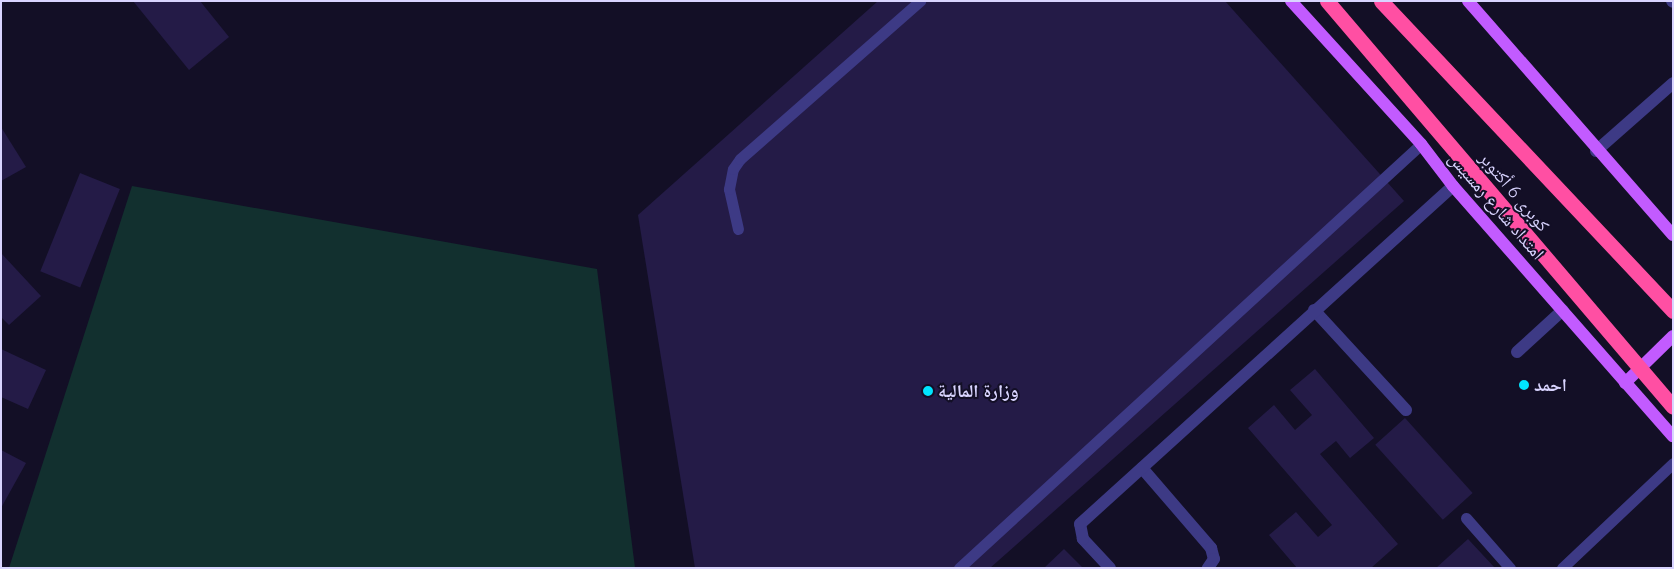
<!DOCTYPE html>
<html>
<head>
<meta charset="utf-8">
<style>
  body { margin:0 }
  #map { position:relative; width:1674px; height:569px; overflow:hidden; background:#130f26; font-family:Quicksand,"Noto Naskh Arabic",sans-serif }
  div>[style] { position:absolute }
  .green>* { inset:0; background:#12302f }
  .building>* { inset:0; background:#241b47; transform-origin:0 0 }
  .lane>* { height:11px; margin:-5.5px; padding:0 5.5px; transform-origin:5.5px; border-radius:5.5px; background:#3d3a85 }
  .street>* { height:12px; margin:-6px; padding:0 6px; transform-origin:6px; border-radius:6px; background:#3d3a85 }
  .primary>* { height:12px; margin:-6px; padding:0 6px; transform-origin:6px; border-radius:6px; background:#c25bff }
  .highway>* { height:15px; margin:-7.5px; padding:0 7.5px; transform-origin:7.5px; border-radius:7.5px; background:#ff4fa3 }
  .highway-bridge>* { height:15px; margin:-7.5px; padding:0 7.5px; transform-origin:7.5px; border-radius:7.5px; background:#ff4fa3 }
  .dots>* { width:14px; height:14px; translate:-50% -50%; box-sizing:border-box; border:2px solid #130f26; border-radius:50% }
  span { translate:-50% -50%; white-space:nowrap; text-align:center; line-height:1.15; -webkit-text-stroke:4px #130f26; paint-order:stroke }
  .street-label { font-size:18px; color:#d9d4ff }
  .poi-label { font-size:18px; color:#d9d4ff; font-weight:700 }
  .left { translate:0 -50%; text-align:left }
  .frame { position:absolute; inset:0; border:2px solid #d9d4ff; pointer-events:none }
</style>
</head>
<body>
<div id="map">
  <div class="green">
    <div style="clip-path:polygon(132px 186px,597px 269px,635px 568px,9px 568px)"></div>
  </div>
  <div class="building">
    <div style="clip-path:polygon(133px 1px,200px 1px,229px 37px,189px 70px)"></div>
    <div style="clip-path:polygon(878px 1px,1225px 1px,1404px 201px,990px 568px,695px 568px,638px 215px)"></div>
    <div style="clip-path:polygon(1px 127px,26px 167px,1px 181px)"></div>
    <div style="left:80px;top:173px;width:43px;height:106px;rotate:22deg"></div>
    <div style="clip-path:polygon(1px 253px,41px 296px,9px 325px,1px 317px)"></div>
    <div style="clip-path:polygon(1px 349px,46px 370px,28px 409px,1px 397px)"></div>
    <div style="clip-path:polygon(1315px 369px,1374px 438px,1350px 458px,1336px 441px,1320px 454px,1398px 544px,1371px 568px,1297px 568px,1269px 535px,1296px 512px,1318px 537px,1332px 525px,1248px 428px,1274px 405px,1295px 430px,1312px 415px,1290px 390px)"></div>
    <div style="left:1405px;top:418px;width:101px;height:40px;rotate:48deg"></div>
    <div style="clip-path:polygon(1px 450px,26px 463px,1px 508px)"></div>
    <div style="clip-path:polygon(1468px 539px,1495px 568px,1436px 568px)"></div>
    <div style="clip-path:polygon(1064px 549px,1083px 568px,1044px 568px)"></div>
  </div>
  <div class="lane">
    <div style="left:738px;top:229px;width:41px;rotate:-102.7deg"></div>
    <div style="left:729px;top:189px;width:20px;rotate:-79deg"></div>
    <div style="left:733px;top:169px;width:12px;rotate:-55deg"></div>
    <div style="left:740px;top:159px;width:240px;rotate:-41.3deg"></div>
    <div style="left:1466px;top:518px;width:67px;rotate:48.7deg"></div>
    <div style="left:959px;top:568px;width:627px;rotate:-42.54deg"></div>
    <div style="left:1562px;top:568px;width:153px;rotate:-43.4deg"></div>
  </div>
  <div class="street">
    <div style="left:1672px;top:1px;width:1px;rotate:45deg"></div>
    <div style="left:1596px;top:151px;width:103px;rotate:-41.4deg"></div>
    <div style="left:1314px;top:310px;width:136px;rotate:47.4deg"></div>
    <div style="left:1517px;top:352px;width:62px;rotate:-42.4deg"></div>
    <div style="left:1142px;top:468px;width:106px;rotate:49.2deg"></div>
    <div style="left:1211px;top:548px;width:11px;rotate:75deg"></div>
    <div style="left:1214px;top:559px;width:11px;rotate:124deg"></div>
    <div style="left:1110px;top:568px;width:40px;rotate:-133deg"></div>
    <div style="left:1083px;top:539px;width:15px;rotate:-101deg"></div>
    <div style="left:1080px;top:524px;width:503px;rotate:-42.18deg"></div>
  </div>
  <div class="primary">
    <div style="left:1291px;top:1px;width:193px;rotate:47.7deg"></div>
    <div style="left:1421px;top:144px;width:53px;rotate:52.7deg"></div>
    <div style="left:1453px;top:186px;width:333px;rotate:48.7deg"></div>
    <div style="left:1468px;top:1px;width:311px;rotate:48.8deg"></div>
    <div style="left:1625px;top:383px;width:67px;rotate:-44.4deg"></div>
  </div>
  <div class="highway">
    <div style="left:1381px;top:1px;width:426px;rotate:46.7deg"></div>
  </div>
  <div class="highway-bridge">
    <div style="left:1327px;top:1px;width:533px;rotate:49.56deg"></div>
  </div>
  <div class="dots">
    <div style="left:1524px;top:385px;background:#00e5ff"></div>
    <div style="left:928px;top:391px;background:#00e5ff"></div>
  </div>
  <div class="street-label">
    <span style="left:1514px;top:192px;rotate:50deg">كوبرى 6 أكتوبر</span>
    <span style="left:1496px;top:206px;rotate:49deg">امتداد شارع رمسيس</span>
  </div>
  <div class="poi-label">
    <span class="left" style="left:1534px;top:385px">احمد</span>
    <span class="left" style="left:938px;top:391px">وزارة المالية</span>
  </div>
  <div class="frame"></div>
</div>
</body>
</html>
